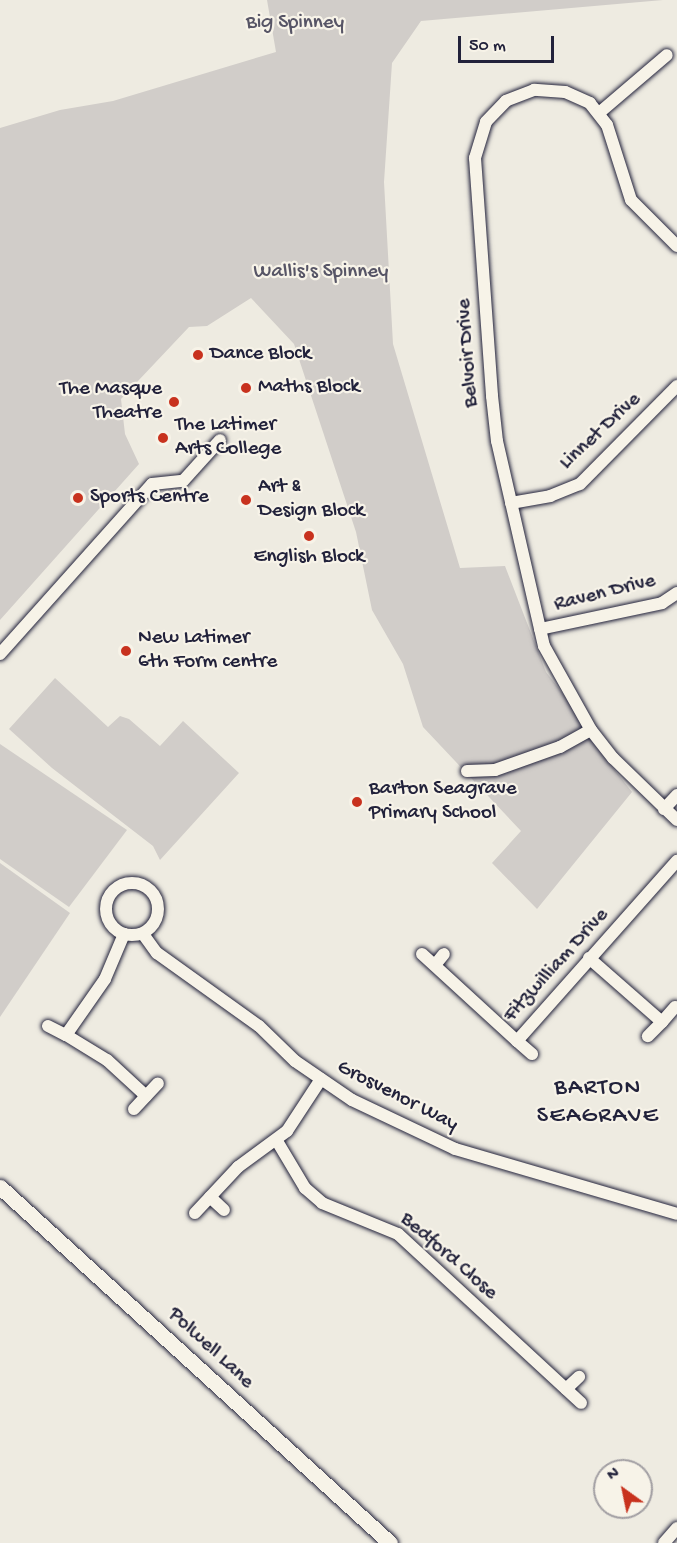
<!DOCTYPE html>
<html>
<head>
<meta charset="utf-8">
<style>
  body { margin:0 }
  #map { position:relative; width:677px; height:1543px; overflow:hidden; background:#eeebe1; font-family:"Gochi Hand",sans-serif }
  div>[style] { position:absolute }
  .green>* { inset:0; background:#d1cdc9 }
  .roads { filter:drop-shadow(0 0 2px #22223b) drop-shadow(0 0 2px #22223b) }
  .minor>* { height:12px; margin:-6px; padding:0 6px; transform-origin:6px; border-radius:6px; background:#f7f3e8 }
  .minor>.ring { margin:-6px; padding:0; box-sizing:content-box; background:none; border:12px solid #f7f3e8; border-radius:50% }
  .tertiary>* { height:15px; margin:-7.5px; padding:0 7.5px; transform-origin:7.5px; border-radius:7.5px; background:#f7f3e8 }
  .dots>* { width:16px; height:16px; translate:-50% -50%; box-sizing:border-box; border:3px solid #f7f3e8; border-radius:50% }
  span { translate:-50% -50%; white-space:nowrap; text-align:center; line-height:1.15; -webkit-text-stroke:4.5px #f7f3e8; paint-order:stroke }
  .park-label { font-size:21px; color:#575566 }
  .street-label { font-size:21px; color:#22223b }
  .poi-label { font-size:21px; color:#22223b }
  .left { translate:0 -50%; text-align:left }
  .right { translate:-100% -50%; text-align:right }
  .quarter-label { font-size:24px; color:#22223b; letter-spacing:1.5px }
  .north { position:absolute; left:593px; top:1459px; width:60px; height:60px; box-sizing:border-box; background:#f7f3e8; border:2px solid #a29fa3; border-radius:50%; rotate:327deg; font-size:16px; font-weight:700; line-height:24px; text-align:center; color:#22223b }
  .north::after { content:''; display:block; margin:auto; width:21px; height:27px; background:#c8321e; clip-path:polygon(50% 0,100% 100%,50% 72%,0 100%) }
  .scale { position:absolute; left:458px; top:36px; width:96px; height:27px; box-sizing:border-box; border:3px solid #22223b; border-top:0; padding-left:8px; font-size:18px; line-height:21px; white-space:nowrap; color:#22223b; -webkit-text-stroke:4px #f7f3e8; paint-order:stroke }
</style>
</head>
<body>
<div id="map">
  <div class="green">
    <div style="clip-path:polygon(267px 0,663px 0,421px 21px,392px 63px,384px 182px,393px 344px,460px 568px,505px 566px,546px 672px,591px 730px,591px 740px,632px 792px,537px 909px,492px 863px,521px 831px,423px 727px,403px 664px,372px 610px,356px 532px,294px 344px,251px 298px,207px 326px,189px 327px,121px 399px,125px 434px,139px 464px,0 620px,0 128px,60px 110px,113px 101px,276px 52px)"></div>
    <div style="clip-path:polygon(55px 678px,108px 727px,120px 716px,129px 719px,160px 746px,183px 721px,239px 773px,160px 860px,153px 846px,52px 768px,9px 729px)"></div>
    <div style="clip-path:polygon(0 744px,127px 830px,69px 907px,0 859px)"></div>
    <div style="clip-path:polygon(0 863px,70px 913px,0 1017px)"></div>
  </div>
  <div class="roads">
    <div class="minor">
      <div style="left:599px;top:113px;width:89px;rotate:-40.5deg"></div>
      <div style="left:677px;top:246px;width:65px;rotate:-135deg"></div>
      <div style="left:631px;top:200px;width:79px;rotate:-107.7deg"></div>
      <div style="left:607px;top:125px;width:28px;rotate:-128deg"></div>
      <div style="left:590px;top:103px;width:27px;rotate:-156deg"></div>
      <div style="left:565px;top:92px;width:31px;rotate:-176deg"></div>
      <div style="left:534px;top:90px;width:30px;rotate:159deg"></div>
      <div style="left:506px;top:101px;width:29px;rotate:134deg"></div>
      <div style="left:486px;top:122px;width:38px;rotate:107deg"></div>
      <div style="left:475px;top:158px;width:239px;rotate:85.9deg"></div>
      <div style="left:492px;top:396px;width:45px;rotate:83.7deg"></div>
      <div style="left:497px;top:441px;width:210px;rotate:77.1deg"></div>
      <div style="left:544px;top:646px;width:96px;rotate:60.8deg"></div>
      <div style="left:591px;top:730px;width:36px;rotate:52deg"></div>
      <div style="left:613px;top:758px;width:89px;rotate:44.1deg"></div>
      <div style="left:511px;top:503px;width:40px;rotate:-10deg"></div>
      <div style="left:550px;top:496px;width:32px;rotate:-22deg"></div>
      <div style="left:580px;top:484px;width:138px;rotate:-45.3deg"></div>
      <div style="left:540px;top:629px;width:125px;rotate:-12deg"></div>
      <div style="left:662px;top:603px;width:18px;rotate:-34deg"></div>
      <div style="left:0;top:654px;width:228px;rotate:-48.2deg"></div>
      <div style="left:152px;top:484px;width:31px;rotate:-6deg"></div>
      <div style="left:183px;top:481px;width:55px;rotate:-47.9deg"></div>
      <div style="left:467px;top:771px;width:28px;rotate:-2deg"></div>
      <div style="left:495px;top:770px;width:69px;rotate:-19.5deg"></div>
      <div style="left:560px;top:747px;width:35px;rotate:-29deg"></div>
      <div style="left:664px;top:809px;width:19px;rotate:-47deg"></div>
      <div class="ring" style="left:106px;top:883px;width:40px;height:40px"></div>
      <div style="left:143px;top:934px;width:24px;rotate:54deg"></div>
      <div style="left:157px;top:953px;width:125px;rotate:35.6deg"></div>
      <div style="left:259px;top:1026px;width:50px;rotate:44.2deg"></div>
      <div style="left:295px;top:1061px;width:69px;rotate:34.4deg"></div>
      <div style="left:352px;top:1100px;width:114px;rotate:25.4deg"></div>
      <div style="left:455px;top:1149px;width:231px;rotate:16.3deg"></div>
      <div style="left:422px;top:954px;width:129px;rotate:42.5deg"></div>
      <div style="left:517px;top:1041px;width:241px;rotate:-48.4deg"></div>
      <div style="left:589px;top:958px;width:97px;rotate:41.2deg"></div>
      <div style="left:662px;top:1022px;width:20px;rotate:135deg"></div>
      <div style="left:435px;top:965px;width:14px;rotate:-51deg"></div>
      <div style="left:662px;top:1022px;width:20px;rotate:-49deg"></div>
      <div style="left:48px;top:1026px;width:20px;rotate:27deg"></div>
      <div style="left:66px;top:1035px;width:68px;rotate:-55.1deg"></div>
      <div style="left:105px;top:979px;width:49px;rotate:-67.1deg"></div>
      <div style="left:66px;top:1035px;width:48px;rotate:31.4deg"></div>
      <div style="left:107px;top:1060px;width:53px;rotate:42.7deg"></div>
      <div style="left:517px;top:1041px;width:20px;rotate:41deg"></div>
      <div style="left:134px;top:1109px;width:35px;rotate:-47deg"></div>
      <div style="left:277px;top:1141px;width:55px;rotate:59.2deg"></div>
      <div style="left:305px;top:1188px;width:23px;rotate:41deg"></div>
      <div style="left:322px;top:1203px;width:82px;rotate:22.2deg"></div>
      <div style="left:398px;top:1234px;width:249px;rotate:42.7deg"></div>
      <div style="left:210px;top:1197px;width:19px;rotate:43deg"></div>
      <div style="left:195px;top:1213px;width:63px;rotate:-46.9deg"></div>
      <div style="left:238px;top:1167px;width:61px;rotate:-36.3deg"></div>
      <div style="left:287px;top:1131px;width:62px;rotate:-56.8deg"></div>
      <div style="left:566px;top:1389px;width:18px;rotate:-43deg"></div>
      <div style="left:664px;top:1543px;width:20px;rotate:-49deg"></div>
    </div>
    <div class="tertiary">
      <div style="left:0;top:1187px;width:528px;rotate:42.39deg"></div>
    </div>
  </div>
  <div class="dots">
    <div style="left:198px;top:355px;background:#c8321e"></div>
    <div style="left:246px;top:388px;background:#c8321e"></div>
    <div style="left:174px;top:402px;background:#c8321e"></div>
    <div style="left:163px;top:438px;background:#c8321e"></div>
    <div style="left:78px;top:498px;background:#c8321e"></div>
    <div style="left:246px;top:500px;background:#c8321e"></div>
    <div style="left:309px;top:536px;background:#c8321e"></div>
    <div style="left:126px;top:651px;background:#c8321e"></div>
    <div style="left:357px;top:802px;background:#c8321e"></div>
  </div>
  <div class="park-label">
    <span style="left:295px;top:24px">Big Spinney</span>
    <span style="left:321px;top:273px">Wallis's Spinney</span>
  </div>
  <div class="street-label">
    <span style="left:469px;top:353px;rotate:-94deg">Belvoir Drive</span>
    <span style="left:601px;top:432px;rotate:-43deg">Linnet Drive</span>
    <span style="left:605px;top:594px;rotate:-14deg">Raven Drive</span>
    <span style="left:557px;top:966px;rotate:-48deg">Fitzwilliam Drive</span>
    <span style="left:397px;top:1097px;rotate:27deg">Grosvenor Way</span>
    <span style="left:448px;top:1257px;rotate:41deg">Bedford Close</span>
    <span style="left:210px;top:1349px;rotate:43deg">Polwell Lane</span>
  </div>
  <div class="poi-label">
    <span class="left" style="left:210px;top:355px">Dance Block</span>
    <span class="left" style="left:258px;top:388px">Maths Block</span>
    <span class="right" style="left:162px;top:402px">The Masque<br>Theatre</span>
    <span class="left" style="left:175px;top:438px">The Latimer<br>Arts College</span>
    <span class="left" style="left:258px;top:500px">Art &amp;<br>Design Block</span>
    <span class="left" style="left:90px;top:498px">Sports Centre</span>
    <span style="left:309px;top:558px">English Block</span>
    <span class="left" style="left:138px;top:651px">New Latimer<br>6th Form centre</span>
    <span class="left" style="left:369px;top:802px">Barton Seagrave<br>Primary School</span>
  </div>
  <div class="quarter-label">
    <span style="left:598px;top:1103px">BARTON<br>SEAGRAVE</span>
  </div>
  <div class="north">N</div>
  <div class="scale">50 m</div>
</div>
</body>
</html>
